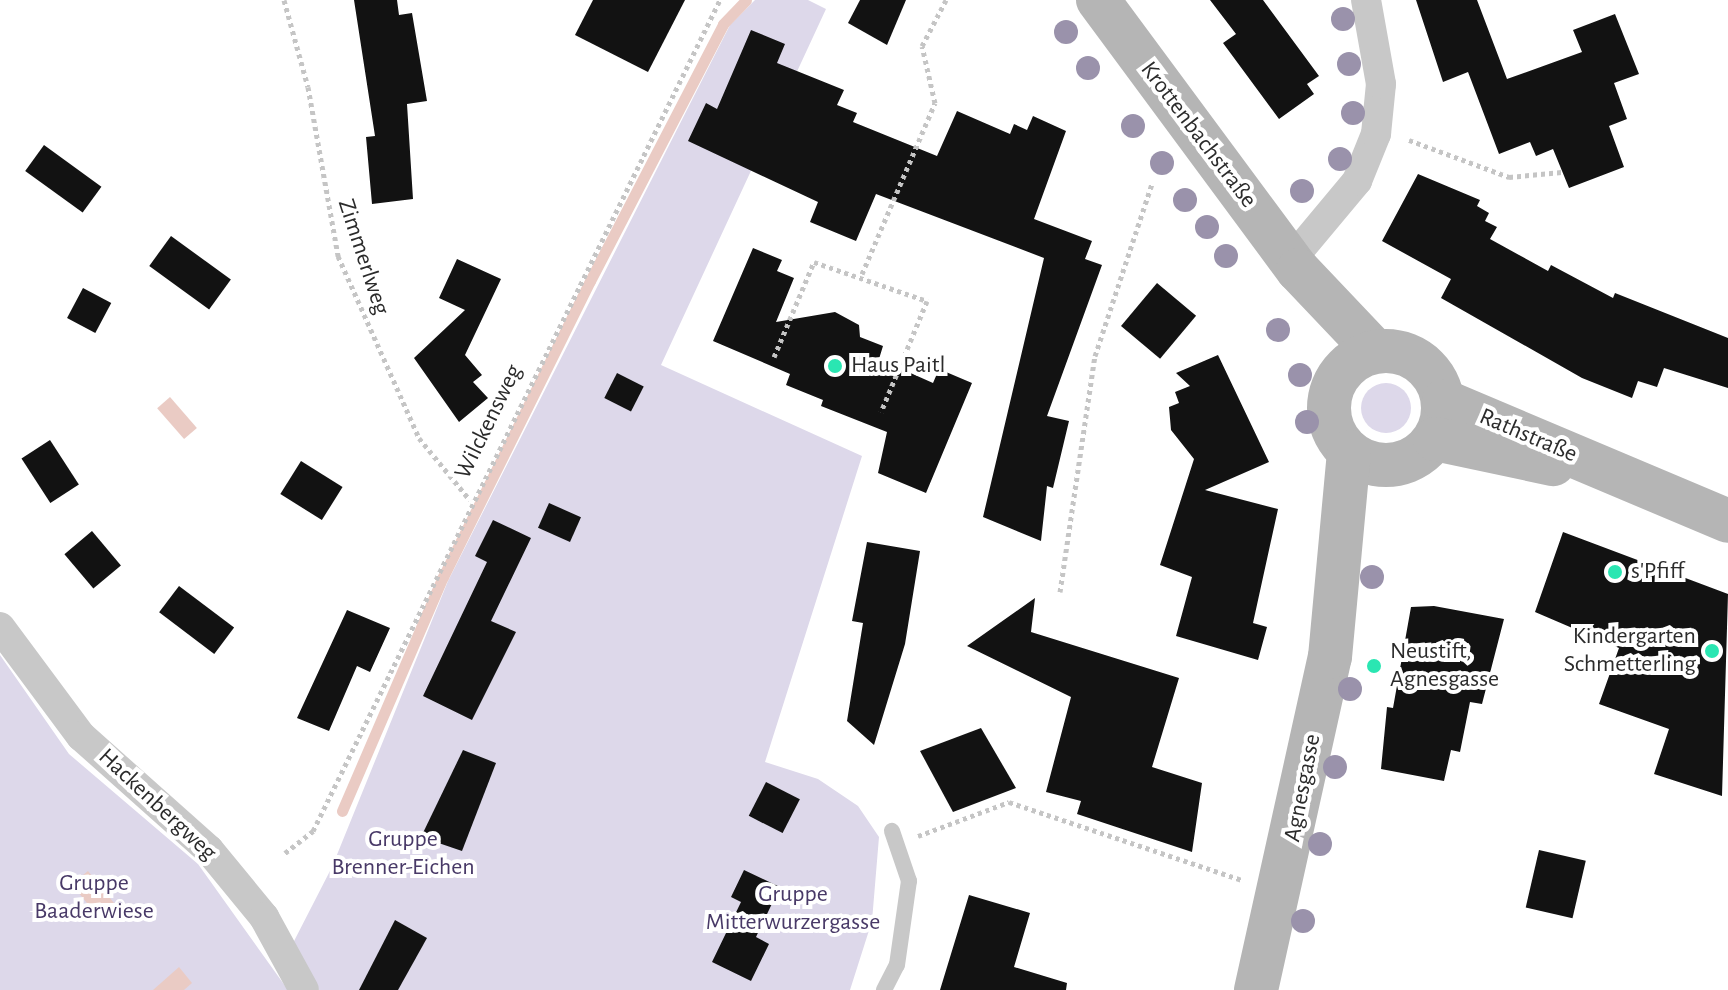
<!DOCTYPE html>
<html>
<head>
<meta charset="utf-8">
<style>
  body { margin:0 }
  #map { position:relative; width:1728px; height:990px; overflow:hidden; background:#fff; font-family:"Alegreya Sans",sans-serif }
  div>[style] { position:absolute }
  .green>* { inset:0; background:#ddd8ea }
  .round { border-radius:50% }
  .water>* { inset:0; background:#eacbc4; transform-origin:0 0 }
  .stream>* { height:11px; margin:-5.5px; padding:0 5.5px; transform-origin:5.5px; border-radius:5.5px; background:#eacbc4 }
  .building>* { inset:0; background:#121212; transform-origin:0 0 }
  .path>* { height:5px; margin-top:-2.5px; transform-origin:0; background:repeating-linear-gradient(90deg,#c5c5c5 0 4px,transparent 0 8px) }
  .lane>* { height:16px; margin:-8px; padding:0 8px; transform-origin:8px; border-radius:8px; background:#c8c8c8 }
  .street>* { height:30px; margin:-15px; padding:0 15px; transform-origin:15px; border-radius:15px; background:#c8c8c8 }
  .secondary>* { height:44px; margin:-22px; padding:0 22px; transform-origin:22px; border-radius:22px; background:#b5b5b5 }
  .secondary>.ring { margin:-22px; padding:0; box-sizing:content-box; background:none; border:44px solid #b5b5b5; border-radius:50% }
  .trees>* { width:24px; height:24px; margin:-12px; border-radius:50%; background:#9a92ab }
  .dots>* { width:22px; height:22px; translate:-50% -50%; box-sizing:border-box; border:4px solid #fff; border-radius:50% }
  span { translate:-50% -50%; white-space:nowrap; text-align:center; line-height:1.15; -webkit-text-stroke:8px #fff; paint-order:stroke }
  .street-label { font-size:24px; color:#2b2b2b }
  .poi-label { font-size:24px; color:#2b2b2b }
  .left { translate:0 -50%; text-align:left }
  .right { translate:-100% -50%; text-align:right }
  .park-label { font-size:24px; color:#483967 }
</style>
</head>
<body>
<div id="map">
  <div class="green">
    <div style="clip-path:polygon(755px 0,808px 0,826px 9px,661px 365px,862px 456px,765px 762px,818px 779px,858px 806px,879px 837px,872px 921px,850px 990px,319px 990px,292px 945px,332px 867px,448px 581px,730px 25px)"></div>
    <div class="round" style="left:1361px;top:383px;width:50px;height:50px"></div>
    <div style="clip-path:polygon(0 655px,69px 754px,198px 864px,288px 990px,0 990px)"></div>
  </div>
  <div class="water">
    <div style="left:170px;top:397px;width:41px;height:17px;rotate:49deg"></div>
    <div style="left:88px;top:871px;width:41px;height:21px;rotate:51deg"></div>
    <div style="clip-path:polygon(179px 967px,192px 983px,184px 990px,153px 990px)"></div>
  </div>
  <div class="stream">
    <div style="left:342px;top:811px;width:255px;rotate:-66.7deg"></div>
    <div style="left:443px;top:577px;width:330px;rotate:-63.6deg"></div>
    <div style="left:590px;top:281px;width:289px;rotate:-62.6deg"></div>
    <div style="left:723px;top:24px;width:33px;rotate:-46deg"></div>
  </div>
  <div class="building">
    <div style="clip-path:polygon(354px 0,397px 0,399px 15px,412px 13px,427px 101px,407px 104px,413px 199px,372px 204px,366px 137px,375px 136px)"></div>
    <div style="clip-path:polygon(593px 0,685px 0,648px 72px,575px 35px)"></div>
    <div style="clip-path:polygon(860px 0,906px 0,887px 45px,848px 23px)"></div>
    <div style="clip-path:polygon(1210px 0,1263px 0,1319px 76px,1307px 84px,1314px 94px,1279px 119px,1223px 43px,1236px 34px)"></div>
    <div style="clip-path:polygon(1416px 0,1477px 0,1507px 79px,1582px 52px,1573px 30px,1615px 14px,1639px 74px,1614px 83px,1627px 119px,1609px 126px,1624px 167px,1569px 188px,1553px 149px,1536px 156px,1530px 142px,1499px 154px,1468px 72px,1443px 82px)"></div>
    <div style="clip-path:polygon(751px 30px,785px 44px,777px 63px,844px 90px,837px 105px,857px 113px,853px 122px,937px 156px,957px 111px,1010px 134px,1014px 124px,1027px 130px,1033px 116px,1066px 131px,1034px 219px,1092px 241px,1085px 259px,1102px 265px,1047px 416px,1069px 421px,1053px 488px,1047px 486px,1041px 541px,983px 517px,1044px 258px,876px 194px,856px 241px,810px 222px,818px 202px,688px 141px,706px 103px,717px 109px)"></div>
    <div style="left:44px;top:145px;width:71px;height:32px;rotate:36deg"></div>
    <div style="clip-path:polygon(1418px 174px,1480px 200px,1477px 206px,1489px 213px,1485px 221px,1497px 227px,1490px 239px,1548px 271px,1551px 265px,1613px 298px,1615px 293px,1728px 338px,1728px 388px,1664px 368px,1657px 387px,1638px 381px,1632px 398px,1582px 378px,1441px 298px,1451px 279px,1382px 241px)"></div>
    <div style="left:171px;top:236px;width:74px;height:37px;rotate:36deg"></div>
    <div style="clip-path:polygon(753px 248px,782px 260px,777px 271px,794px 278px,776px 322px,835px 312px,859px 325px,860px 337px,883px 346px,879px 359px,933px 383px,939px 369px,972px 383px,926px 493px,878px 473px,887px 432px,821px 406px,823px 400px,786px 385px,790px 374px,713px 341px)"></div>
    <div style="clip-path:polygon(457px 259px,501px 279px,465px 355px,482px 375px,473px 382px,488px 398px,459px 422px,414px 358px,465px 310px,439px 298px)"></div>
    <div style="left:1157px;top:283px;width:51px;height:56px;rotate:40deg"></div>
    <div style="left:83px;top:288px;width:32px;height:34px;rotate:28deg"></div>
    <div style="clip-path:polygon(1218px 355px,1269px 462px,1205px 490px,1278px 509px,1253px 623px,1267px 627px,1258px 660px,1176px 636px,1192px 577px,1160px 565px,1194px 459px,1171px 430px,1169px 407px,1179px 403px,1175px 392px,1190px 386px,1176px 373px)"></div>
    <div style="left:617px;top:373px;width:30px;height:28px;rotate:27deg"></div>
    <div style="left:50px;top:440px;width:53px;height:34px;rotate:57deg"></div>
    <div style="left:301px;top:461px;width:49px;height:39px;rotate:32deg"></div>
    <div style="left:549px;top:503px;width:35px;height:27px;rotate:24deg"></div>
    <div style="clip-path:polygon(493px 520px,531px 538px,491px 621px,516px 632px,472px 720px,423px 696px,487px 562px,475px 556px)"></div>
    <div style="left:92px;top:531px;width:45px;height:36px;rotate:50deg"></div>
    <div style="clip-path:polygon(1563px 532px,1728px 594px,1722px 796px,1654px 774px,1669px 729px,1599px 704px,1619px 648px,1535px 612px)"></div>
    <div style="clip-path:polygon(867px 542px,920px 551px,905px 644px,874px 745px,847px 721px,863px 623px,852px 621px)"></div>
    <div style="left:179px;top:586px;width:69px;height:33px;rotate:37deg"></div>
    <div style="clip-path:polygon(1035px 598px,1031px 632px,1179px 678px,1152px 767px,1202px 783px,1192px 852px,1077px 814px,1081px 801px,1046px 792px,1071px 697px,967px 646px)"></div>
    <div style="clip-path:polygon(1434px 606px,1504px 619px,1482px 704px,1470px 702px,1460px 752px,1451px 750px,1444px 781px,1381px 769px,1387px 707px,1393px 708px,1411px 607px)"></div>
    <div style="clip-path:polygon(347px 610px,390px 628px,370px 672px,357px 666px,329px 731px,297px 718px)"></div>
    <div style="clip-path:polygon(981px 728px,1016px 788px,953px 812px,920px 751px)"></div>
    <div style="clip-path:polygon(463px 750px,496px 763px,462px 851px,421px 837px)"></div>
    <div style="left:766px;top:782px;width:38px;height:38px;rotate:27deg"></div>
    <div style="left:1539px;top:850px;width:48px;height:59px;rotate:13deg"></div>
    <div style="clip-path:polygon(744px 870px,780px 887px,756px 937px,769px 944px,751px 981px,712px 962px,741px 902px,731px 897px)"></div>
    <div style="clip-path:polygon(969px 895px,1030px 913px,1014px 967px,1067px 983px,1066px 990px,940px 990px)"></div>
    <div style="clip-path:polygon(395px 920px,427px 938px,398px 990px,359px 990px)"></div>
  </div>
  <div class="path">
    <div style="left:284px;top:0;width:90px;rotate:74.6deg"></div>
    <div style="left:308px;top:87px;width:172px;rotate:79.9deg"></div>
    <div style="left:338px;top:256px;width:199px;rotate:66deg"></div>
    <div style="left:419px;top:438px;width:80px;rotate:50.6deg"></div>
    <div style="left:1409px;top:140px;width:107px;rotate:20.3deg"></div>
    <div style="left:1509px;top:177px;width:53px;rotate:-5.4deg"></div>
    <div style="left:862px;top:274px;width:186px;rotate:-66.9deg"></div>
    <div style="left:935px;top:103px;width:58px;rotate:-102.8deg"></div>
    <div style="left:922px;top:46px;width:52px;rotate:-62.4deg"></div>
    <div style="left:774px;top:357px;width:103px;rotate:-67.2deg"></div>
    <div style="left:814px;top:262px;width:120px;rotate:19deg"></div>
    <div style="left:927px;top:301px;width:120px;rotate:112.5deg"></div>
    <div style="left:1060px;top:592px;width:239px;rotate:-81.6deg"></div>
    <div style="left:1095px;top:356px;width:181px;rotate:-71.7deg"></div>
    <div style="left:918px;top:836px;width:97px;rotate:-20.5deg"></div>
    <div style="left:1009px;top:802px;width:246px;rotate:18.5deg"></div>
    <div style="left:285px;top:853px;width:36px;rotate:-38deg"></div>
    <div style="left:313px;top:831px;width:925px;rotate:-63.91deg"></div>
  </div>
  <div class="lane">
    <div style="left:884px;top:990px;width:28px;rotate:-63deg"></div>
    <div style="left:897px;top:965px;width:85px;rotate:-81.9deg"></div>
    <div style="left:909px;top:881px;width:53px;rotate:-108.8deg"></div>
  </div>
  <div class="street">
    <div style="left:1291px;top:260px;width:103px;rotate:-50.1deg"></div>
    <div style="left:1357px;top:181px;width:51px;rotate:-68deg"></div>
    <div style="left:1376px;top:134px;width:50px;rotate:-84.3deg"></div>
    <div style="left:1381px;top:84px;width:85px;rotate:-100.1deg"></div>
    <div style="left:0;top:627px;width:136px;rotate:53.4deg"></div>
    <div style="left:81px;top:736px;width:171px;rotate:41.7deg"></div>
    <div style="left:209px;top:850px;width:87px;rotate:50.6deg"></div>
    <div style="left:264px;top:917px;width:83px;rotate:61.3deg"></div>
  </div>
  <div class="secondary">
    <div style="left:1098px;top:0;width:336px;rotate:53.5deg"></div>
    <div style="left:1298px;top:270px;width:112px;rotate:46.5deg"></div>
    <div class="ring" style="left:1329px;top:351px;width:70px;height:70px"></div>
    <div style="left:1444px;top:401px;width:308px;rotate:22.9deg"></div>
    <div style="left:1435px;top:439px;width:121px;rotate:12deg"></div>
    <div style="left:1256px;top:990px;width:341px;rotate:-77.5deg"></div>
    <div style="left:1330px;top:657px;width:206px;rotate:-84.7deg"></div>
  </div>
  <div class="trees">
    <div style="left:1343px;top:19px"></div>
    <div style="left:1066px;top:32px"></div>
    <div style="left:1349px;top:64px"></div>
    <div style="left:1088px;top:68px"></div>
    <div style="left:1353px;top:113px"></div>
    <div style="left:1133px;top:126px"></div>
    <div style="left:1340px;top:159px"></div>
    <div style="left:1162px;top:163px"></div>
    <div style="left:1302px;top:191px"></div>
    <div style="left:1185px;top:200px"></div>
    <div style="left:1207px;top:227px"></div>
    <div style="left:1226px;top:256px"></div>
    <div style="left:1278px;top:330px"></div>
    <div style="left:1300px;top:375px"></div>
    <div style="left:1307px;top:422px"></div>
    <div style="left:1372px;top:577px"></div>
    <div style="left:1350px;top:689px"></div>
    <div style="left:1335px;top:767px"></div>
    <div style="left:1320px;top:844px"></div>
    <div style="left:1303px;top:921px"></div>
  </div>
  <div class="dots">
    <div style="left:835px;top:366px;background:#2ae6b2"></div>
    <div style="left:1615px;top:572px;background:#2ae6b2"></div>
    <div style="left:1712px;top:651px;background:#2ae6b2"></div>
    <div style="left:1374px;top:666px;background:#2ae6b2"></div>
  </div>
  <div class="street-label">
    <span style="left:1198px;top:135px;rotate:53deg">Krottenbachstraße</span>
    <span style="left:363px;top:257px;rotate:72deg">Zimmerlweg</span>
    <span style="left:489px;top:422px;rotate:-64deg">Wilckensweg</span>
    <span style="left:1528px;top:436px;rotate:23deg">Rathstraße</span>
    <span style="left:1303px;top:788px;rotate:-79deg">Agnesgasse</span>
    <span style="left:157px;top:805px;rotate:43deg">Hackenbergweg</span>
  </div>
  <div class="poi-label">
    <span class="left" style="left:851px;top:366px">Haus Paitl</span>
    <span class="left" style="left:1631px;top:572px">s'Pfiff</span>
    <span class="right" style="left:1696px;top:651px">Kindergarten<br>Schmetterling</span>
    <span class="left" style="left:1390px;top:666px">Neustift,<br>Agnesgasse</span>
  </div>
  <div class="park-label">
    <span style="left:403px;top:854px">Gruppe<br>Brenner-Eichen</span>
    <span style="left:94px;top:898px">Gruppe<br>Baaderwiese</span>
    <span style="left:793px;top:909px">Gruppe<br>Mitterwurzergasse</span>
  </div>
</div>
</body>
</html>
